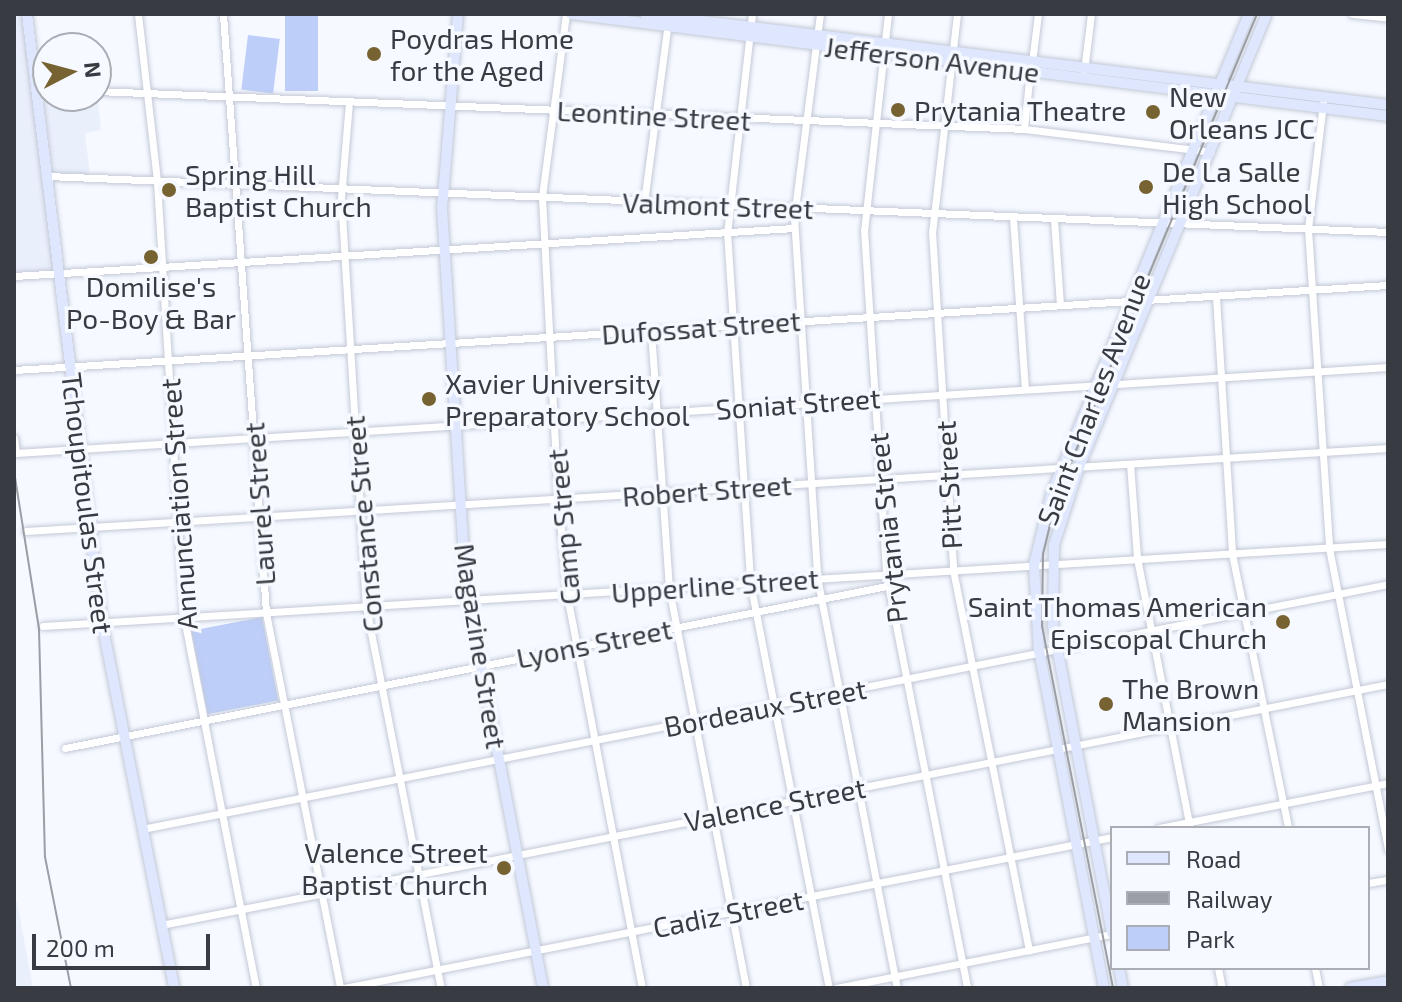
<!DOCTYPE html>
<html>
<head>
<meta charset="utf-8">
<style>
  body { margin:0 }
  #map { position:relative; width:1402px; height:1002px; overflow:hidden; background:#f6f9ff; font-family:"Exo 2",sans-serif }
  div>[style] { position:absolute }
  .built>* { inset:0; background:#eaeffc }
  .green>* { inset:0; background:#bdcef9; transform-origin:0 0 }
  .roads { filter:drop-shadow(0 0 2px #c3c9d7) drop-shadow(0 0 2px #c3c9d7) }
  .street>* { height:7px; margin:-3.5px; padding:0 3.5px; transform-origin:3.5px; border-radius:3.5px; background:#fff }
  .secondary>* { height:10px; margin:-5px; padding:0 5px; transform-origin:5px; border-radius:5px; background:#dee7fd }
  .tram>* { height:2px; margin:-1px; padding:0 1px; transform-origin:1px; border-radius:1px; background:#9b9ea4 }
  .rail>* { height:2px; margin:-1px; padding:0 1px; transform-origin:1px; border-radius:1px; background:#9b9ea4 }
  .dots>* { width:22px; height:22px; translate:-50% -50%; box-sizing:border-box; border:4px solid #f6f9ff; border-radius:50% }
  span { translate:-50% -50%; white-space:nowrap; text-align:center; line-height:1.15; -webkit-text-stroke:7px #f6f9ff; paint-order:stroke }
  .poi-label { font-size:28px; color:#383b41 }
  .left { translate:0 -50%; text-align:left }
  .right { translate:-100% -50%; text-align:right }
  .street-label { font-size:28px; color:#383b41 }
  .frame { position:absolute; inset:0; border:16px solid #383b41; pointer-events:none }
  .legend { position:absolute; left:1110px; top:826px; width:260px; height:144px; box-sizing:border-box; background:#f6f9ff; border:2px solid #aaadb3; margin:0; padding:10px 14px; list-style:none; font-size:24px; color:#383b41 }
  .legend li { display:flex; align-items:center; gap:16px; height:40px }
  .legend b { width:40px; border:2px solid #aaadb3 }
  .north { position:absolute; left:32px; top:32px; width:80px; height:80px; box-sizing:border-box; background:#f6f9ff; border:2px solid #aaadb3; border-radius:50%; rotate:84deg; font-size:22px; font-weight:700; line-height:32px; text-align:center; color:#383b41 }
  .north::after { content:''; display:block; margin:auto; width:28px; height:36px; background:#776231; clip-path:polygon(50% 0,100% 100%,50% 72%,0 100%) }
  .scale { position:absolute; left:32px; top:934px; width:178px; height:36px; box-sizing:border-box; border:4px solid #383b41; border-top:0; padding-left:10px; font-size:24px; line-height:28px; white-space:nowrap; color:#383b41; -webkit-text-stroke:6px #f6f9ff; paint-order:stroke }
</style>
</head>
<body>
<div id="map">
  <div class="built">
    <div style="clip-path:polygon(14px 14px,22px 14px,53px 270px,14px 272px)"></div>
    <div style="clip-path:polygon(43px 92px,97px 94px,101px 130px,85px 133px,90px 176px,53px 173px)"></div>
    <div style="clip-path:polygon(14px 902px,17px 902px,33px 988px,14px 988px)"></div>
  </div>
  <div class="green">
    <div style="left:285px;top:14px;width:33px;height:77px"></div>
    <div style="left:248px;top:35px;width:32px;height:55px;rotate:7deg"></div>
    <div style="left:262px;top:617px;width:85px;height:72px;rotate:79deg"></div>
  </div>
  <div class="roads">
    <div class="street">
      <div style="left:138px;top:14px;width:169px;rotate:83.5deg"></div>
      <div style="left:157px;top:182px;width:437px;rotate:86.5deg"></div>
      <div style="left:184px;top:618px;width:377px;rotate:79deg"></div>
      <div style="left:223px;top:14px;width:601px;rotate:85.89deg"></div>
      <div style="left:266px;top:613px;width:382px;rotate:78.8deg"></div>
      <div style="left:566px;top:14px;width:185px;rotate:97.5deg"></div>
      <div style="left:542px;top:197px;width:302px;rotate:87deg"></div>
      <div style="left:558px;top:499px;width:96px;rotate:84.6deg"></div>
      <div style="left:567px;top:595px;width:400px;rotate:79.2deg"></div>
      <div style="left:752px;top:14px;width:219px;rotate:96.5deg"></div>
      <div style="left:727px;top:232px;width:351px;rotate:86.2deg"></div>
      <div style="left:750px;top:582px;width:414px;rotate:79deg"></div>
      <div style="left:820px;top:14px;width:205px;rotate:97.3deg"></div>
      <div style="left:794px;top:217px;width:361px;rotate:86.3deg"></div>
      <div style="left:817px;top:577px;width:419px;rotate:79deg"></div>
      <div style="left:888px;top:14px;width:217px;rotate:96.3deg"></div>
      <div style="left:864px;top:230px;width:345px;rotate:86.3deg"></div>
      <div style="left:886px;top:574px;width:422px;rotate:78.9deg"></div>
      <div style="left:957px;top:14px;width:219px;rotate:96.5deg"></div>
      <div style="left:932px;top:232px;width:339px;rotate:86.4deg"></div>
      <div style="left:953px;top:570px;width:388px;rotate:78.7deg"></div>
      <div style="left:1352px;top:14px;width:36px;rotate:6deg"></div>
      <div style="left:1032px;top:62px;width:48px;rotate:-82.9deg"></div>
      <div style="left:1084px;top:71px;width:57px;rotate:-83deg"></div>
      <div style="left:96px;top:91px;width:929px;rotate:2.34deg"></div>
      <div style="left:1024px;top:129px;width:188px;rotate:7deg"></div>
      <div style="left:349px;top:102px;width:96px;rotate:94.8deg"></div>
      <div style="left:341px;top:198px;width:410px;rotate:86.5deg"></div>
      <div style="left:366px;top:607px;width:388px;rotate:78.9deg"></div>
      <div style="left:1323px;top:103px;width:127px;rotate:96.8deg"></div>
      <div style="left:1308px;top:229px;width:320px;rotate:86.2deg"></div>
      <div style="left:1329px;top:548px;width:307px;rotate:78.9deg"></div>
      <div style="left:1024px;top:129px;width:58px;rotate:-84.1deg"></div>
      <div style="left:47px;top:176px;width:1342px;rotate:2.39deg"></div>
      <div style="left:644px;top:202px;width:182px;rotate:-82.4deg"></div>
      <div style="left:1013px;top:218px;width:170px;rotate:86deg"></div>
      <div style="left:1054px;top:219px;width:86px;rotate:86deg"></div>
      <div style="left:14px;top:276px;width:781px;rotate:-3.52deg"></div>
      <div style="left:1216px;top:297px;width:257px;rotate:86.4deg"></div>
      <div style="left:1232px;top:554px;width:280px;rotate:78.4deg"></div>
      <div style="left:651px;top:331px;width:258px;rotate:86deg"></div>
      <div style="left:669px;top:588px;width:407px;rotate:79.1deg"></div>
      <div style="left:14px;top:370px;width:1377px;rotate:-3.54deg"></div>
      <div style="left:14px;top:438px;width:15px;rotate:82deg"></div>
      <div style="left:16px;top:453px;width:1375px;rotate:-3.59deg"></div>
      <div style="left:1130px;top:464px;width:94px;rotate:85.7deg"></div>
      <div style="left:1137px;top:558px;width:275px;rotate:78.9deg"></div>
      <div style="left:26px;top:531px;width:1365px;rotate:-3.49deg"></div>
      <div style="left:43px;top:626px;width:1347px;rotate:-3.49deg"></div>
      <div style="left:65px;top:748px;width:838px;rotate:-11.15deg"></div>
      <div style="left:1159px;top:828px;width:233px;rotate:-11.1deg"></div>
      <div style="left:142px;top:829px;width:1270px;rotate:-11.12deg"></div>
      <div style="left:1368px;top:883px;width:20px;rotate:-9deg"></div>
      <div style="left:161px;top:925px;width:1250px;rotate:-11.11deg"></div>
      <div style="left:1218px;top:968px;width:20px;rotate:79deg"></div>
      <div style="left:1315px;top:968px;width:20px;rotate:79deg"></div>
      <div style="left:344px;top:988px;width:783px;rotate:-11.12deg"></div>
      <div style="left:836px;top:988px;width:281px;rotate:-11.1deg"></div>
    </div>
    <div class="secondary">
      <div style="left:27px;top:14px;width:614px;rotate:82.98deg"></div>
      <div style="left:102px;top:623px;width:372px;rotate:78.8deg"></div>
      <div style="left:458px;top:14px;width:195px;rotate:94.7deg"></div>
      <div style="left:442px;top:208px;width:381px;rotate:86.4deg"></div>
      <div style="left:466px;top:588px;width:407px;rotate:79.1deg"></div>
      <div style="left:571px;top:14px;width:823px;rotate:7.12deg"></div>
      <div style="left:645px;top:14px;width:749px;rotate:6.98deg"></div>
      <div style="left:1112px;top:933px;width:312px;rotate:-100.9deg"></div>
      <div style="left:1053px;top:627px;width:82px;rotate:-89.3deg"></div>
      <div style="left:1054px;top:545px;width:82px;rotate:-72.2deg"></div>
      <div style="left:1079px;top:467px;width:490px;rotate:-67.5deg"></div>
      <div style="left:1119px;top:968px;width:20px;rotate:79deg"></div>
      <div style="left:1104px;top:988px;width:342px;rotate:-100.9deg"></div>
      <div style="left:1039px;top:652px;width:87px;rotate:-93.3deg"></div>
      <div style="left:1034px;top:565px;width:72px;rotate:-76.3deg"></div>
      <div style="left:1051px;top:495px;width:520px;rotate:-67.63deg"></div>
      <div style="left:1350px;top:988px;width:39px;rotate:-10deg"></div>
    </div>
  </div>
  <div class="tram">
    <div style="left:1113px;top:988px;width:368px;rotate:-101.1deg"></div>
    <div style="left:1042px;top:627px;width:73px;rotate:-89.2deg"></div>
    <div style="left:1043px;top:554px;width:60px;rotate:-76.4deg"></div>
    <div style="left:1057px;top:496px;width:522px;rotate:-67.46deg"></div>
  </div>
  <div class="rail">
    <div style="left:14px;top:471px;width:160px;rotate:81deg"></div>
    <div style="left:39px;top:629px;width:228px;rotate:88.5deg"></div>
    <div style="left:45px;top:857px;width:134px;rotate:78.8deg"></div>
  </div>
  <div class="dots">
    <div style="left:374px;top:54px;background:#776231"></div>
    <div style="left:898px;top:110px;background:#776231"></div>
    <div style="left:1153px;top:112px;background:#776231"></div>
    <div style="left:1146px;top:187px;background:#776231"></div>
    <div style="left:169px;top:190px;background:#776231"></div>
    <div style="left:151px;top:257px;background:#776231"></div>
    <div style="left:429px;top:399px;background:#776231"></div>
    <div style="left:1283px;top:622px;background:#776231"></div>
    <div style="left:1106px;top:704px;background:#776231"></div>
    <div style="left:504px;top:868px;background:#776231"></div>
  </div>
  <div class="poi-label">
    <span class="left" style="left:390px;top:54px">Poydras Home<br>for the Aged</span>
    <span class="left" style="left:1169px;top:112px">New<br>Orleans JCC</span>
    <span class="left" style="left:914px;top:110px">Prytania Theatre</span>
    <span class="left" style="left:1162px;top:187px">De La Salle<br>High School</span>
    <span class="left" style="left:185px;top:190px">Spring Hill<br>Baptist Church</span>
    <span style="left:151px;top:302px">Domilise's<br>Po-Boy &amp; Bar</span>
    <span class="left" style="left:445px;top:399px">Xavier University<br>Preparatory School</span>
    <span class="right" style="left:1267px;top:622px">Saint Thomas American<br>Episcopal Church</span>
    <span class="left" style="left:1122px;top:704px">The Brown<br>Mansion</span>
    <span class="right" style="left:488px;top:868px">Valence Street<br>Baptist Church</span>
  </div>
  <div class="street-label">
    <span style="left:932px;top:59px;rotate:7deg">Jefferson Avenue</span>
    <span style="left:654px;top:115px;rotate:3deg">Leontine Street</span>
    <span style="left:718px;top:205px;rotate:2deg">Valmont Street</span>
    <span style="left:701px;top:327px;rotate:-4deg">Dufossat Street</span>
    <span style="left:1093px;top:399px;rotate:-69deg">Saint Charles Avenue</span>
    <span style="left:798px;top:403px;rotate:-4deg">Soniat Street</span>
    <span style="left:948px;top:485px;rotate:-93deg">Pitt Street</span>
    <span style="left:707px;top:490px;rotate:-4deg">Robert Street</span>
    <span style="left:88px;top:503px;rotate:83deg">Tchoupitoulas Street</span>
    <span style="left:178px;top:504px;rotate:-94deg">Annunciation Street</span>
    <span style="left:259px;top:504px;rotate:-94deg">Laurel Street</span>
    <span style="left:363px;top:524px;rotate:-95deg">Constance Street</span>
    <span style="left:563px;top:527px;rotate:-95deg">Camp Street</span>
    <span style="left:887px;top:528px;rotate:-96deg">Prytania Street</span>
    <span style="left:715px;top:585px;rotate:-4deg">Upperline Street</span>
    <span style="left:594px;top:643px;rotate:-11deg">Lyons Street</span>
    <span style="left:481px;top:646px;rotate:81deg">Magazine Street</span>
    <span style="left:765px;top:707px;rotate:-11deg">Bordeaux Street</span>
    <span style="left:775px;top:804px;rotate:-11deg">Valence Street</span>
    <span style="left:728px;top:913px;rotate:-11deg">Cadiz Street</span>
  </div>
  <div class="frame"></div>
  <ul class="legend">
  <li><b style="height:10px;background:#dee7fd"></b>Road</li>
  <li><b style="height:10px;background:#9b9ea4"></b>Railway</li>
  <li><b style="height:22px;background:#bdcef9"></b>Park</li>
  </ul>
  <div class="north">N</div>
  <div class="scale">200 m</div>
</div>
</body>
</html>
